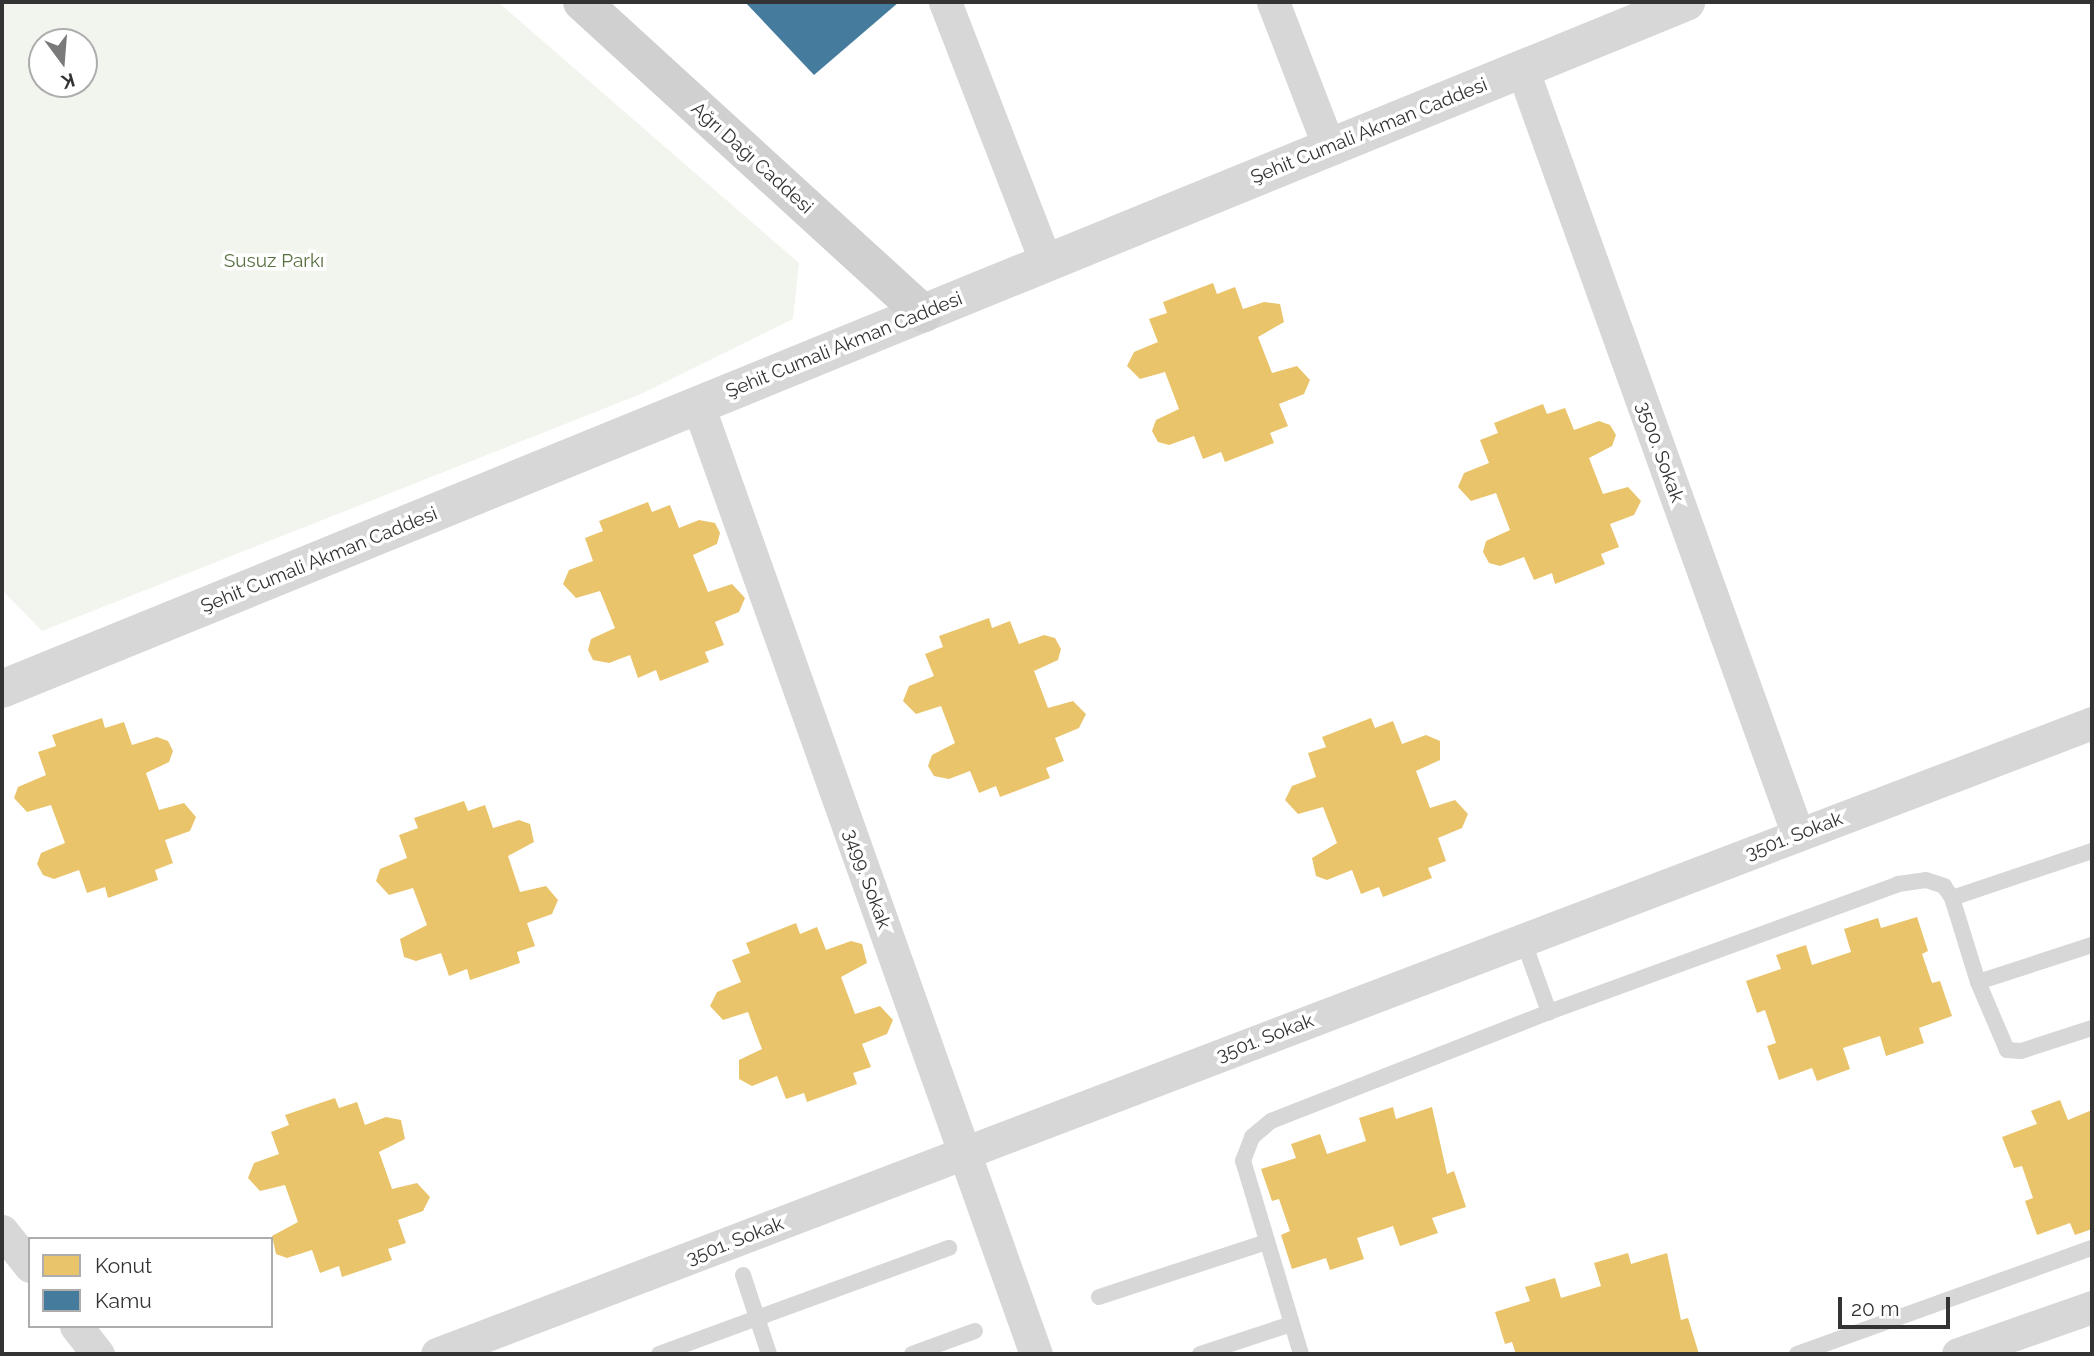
<!DOCTYPE html>
<html>
<head>
<meta charset="utf-8">
<style>
  body { margin:0 }
  #map { position:relative; width:2094px; height:1356px; overflow:hidden; background:#fff; font-family:Raleway,sans-serif }
  div>[style] { position:absolute }
  .green>* { inset:0; background:#f1f5ed }
  .homes>* { inset:0; background:#e9c46a }
  .public>* { inset:0; background:#457b9d }
  .service>* { height:16px; margin:-8px; padding:0 8px; transform-origin:8px; border-radius:8px; background:#d7d7d7 }
  .minor>* { height:33px; margin:-16.5px; padding:0 16.5px; transform-origin:16.5px; border-radius:16.5px; background:#d7d7d7 }
  .tertiary>* { height:38px; margin:-19px; padding:0 19px; transform-origin:19px; border-radius:19px; background:#d7d7d7 }
  .secondary>* { height:38px; margin:-19px; padding:0 19px; transform-origin:19px; border-radius:19px; background:#d0d0d0 }
  span { translate:-50% -50%; white-space:nowrap; text-align:center; line-height:1.15; -webkit-text-stroke:7px #fff; paint-order:stroke }
  .street-label { font-size:19px; color:#333 }
  .park-label { font-size:19px; color:#56703f }
  .frame { position:absolute; inset:0; border:4px solid #333; pointer-events:none }
  .legend { position:absolute; left:28px; top:1237px; width:245px; height:91px; box-sizing:border-box; background:#fff; border:2px solid #adadad; margin:0; padding:9px 12px; list-style:none; font-size:21px; color:#333 }
  .legend li { display:flex; align-items:center; gap:14px; height:35px }
  .legend b { width:35px; border:2px solid #adadad }
  .north { position:absolute; left:28px; top:28px; width:70px; height:70px; box-sizing:border-box; background:#fff; border:2px solid #adadad; border-radius:50%; rotate:164deg; font-size:19px; font-weight:700; line-height:28px; text-align:center; color:#333 }
  .north::after { content:''; display:block; margin:auto; width:24px; height:32px; background:#7a7a7a; clip-path:polygon(50% 0,100% 100%,50% 72%,0 100%) }
  .scale { position:absolute; left:1838px; top:1297px; width:112px; height:32px; box-sizing:border-box; border:4px solid #333; border-top:0; padding-left:9px; font-size:21px; line-height:24px; white-space:nowrap; color:#333; -webkit-text-stroke:5px #fff; paint-order:stroke }
</style>
</head>
<body>
<div id="map">
  <div class="green">
    <div style="clip-path:polygon(evenodd,2px 2px,498px 2px,799px 263px,793px 319px,641px 394px,42px 631px,2px 590px,2px 2px,42px 42px,84px 42px,84px 84px,42px 84px,42px 42px)"></div>
  </div>
  <div class="homes">
    <div style="clip-path:polygon(1213px 283px,1217px 294px,1235px 287px,1243px 309px,1264px 302px,1280px 304px,1284px 322px,1258px 337px,1272px 373px,1297px 366px,1310px 380px,1304px 394px,1279px 404px,1288px 426px,1270px 433px,1274px 443px,1225px 462px,1221px 452px,1203px 459px,1194px 436px,1169px 445px,1158px 442px,1152px 431px,1156px 420px,1179px 409px,1165px 372px,1140px 379px,1127px 366px,1134px 352px,1158px 342px,1149px 319px,1167px 313px,1163px 302px)"></div>
    <div style="clip-path:polygon(1543px 404px,1547px 414px,1565px 408px,1574px 430px,1599px 421px,1610px 425px,1616px 435px,1612px 446px,1589px 458px,1603px 494px,1628px 487px,1641px 501px,1634px 515px,1610px 524px,1619px 547px,1601px 554px,1605px 564px,1555px 584px,1552px 573px,1534px 580px,1524px 557px,1500px 566px,1489px 563px,1483px 552px,1486px 541px,1510px 530px,1496px 493px,1471px 501px,1458px 487px,1464px 473px,1489px 463px,1480px 440px,1498px 433px,1494px 423px)"></div>
    <div style="clip-path:polygon(648px 502px,652px 512px,670px 505px,679px 528px,699px 520px,715px 523px,720px 533px,717px 544px,693px 555px,708px 592px,732px 584px,745px 598px,739px 612px,715px 622px,724px 645px,705px 652px,709px 662px,660px 681px,656px 670px,638px 678px,630px 655px,609px 663px,593px 660px,588px 650px,591px 639px,615px 628px,600px 591px,576px 598px,563px 584px,569px 570px,593px 561px,585px 538px,603px 531px,599px 521px)"></div>
    <div style="clip-path:polygon(989px 618px,992px 628px,1010px 621px,1019px 644px,1044px 635px,1055px 638px,1061px 649px,1058px 660px,1034px 671px,1048px 708px,1073px 701px,1086px 714px,1079px 728px,1055px 738px,1064px 761px,1046px 768px,1050px 778px,1000px 797px,996px 786px,979px 793px,970px 771px,949px 779px,934px 776px,928px 766px,932px 755px,955px 743px,941px 706px,916px 714px,903px 701px,909px 686px,934px 676px,925px 654px,943px 647px,939px 636px)"></div>
    <div style="clip-path:polygon(102px 718px,105px 728px,124px 722px,132px 745px,157px 737px,168px 741px,173px 751px,169px 762px,146px 773px,159px 810px,184px 803px,196px 817px,190px 831px,165px 840px,173px 863px,155px 870px,158px 880px,108px 898px,105px 887px,87px 893px,79px 870px,54px 879px,43px 875px,37px 864px,41px 853px,65px 843px,51px 805px,27px 812px,14px 798px,18px 787px,46px 775px,38px 752px,56px 746px,52px 735px)"></div>
    <div style="clip-path:polygon(1371px 718px,1375px 728px,1393px 721px,1402px 744px,1426px 735px,1440px 741px,1440px 760px,1416px 771px,1430px 808px,1455px 800px,1468px 814px,1462px 828px,1438px 838px,1446px 861px,1428px 868px,1432px 878px,1383px 897px,1379px 887px,1361px 894px,1352px 870px,1327px 880px,1316px 876px,1312px 858px,1337px 843px,1323px 807px,1298px 814px,1285px 800px,1292px 786px,1316px 777px,1308px 753px,1326px 747px,1322px 737px)"></div>
    <div style="clip-path:polygon(464px 801px,468px 811px,485px 805px,493px 828px,519px 820px,530px 824px,534px 842px,508px 856px,520px 892px,546px 886px,558px 900px,552px 914px,527px 923px,535px 946px,517px 952px,520px 963px,470px 980px,467px 969px,449px 976px,441px 953px,416px 961px,404px 957px,400px 939px,427px 925px,413px 888px,389px 895px,376px 881px,380px 869px,407px 858px,399px 835px,418px 828px,414px 818px)"></div>
    <div style="clip-path:polygon(1917px 917px,1928px 951px,1922px 954px,1932px 983px,1940px 981px,1952px 1016px,1919px 1028px,1924px 1043px,1886px 1056px,1880px 1036px,1843px 1048px,1850px 1069px,1817px 1081px,1812px 1068px,1779px 1080px,1767px 1046px,1776px 1043px,1765px 1010px,1757px 1013px,1746px 981px,1781px 969px,1776px 955px,1806px 945px,1812px 965px,1851px 952px,1844px 929px,1878px 918px,1881px 928px)"></div>
    <div style="clip-path:polygon(796px 923px,800px 934px,817px 927px,826px 950px,851px 941px,862px 944px,867px 963px,841px 977px,855px 1014px,880px 1006px,893px 1020px,887px 1034px,862px 1044px,871px 1067px,853px 1073px,857px 1084px,807px 1102px,804px 1093px,786px 1099px,777px 1076px,752px 1086px,739px 1079px,739px 1060px,762px 1049px,755px 1031px,748px 1012px,723px 1020px,710px 1006px,717px 992px,741px 982px,732px 960px,750px 953px,746px 943px)"></div>
    <div style="clip-path:polygon(335px 1098px,339px 1108px,357px 1102px,365px 1125px,386px 1117px,401px 1120px,405px 1139px,379px 1152px,392px 1189px,417px 1183px,430px 1197px,423px 1211px,398px 1220px,406px 1243px,388px 1249px,392px 1260px,342px 1277px,339px 1266px,320px 1273px,312px 1250px,287px 1258px,276px 1254px,272px 1236px,298px 1222px,285px 1185px,260px 1191px,248px 1178px,254px 1163px,279px 1154px,271px 1132px,289px 1125px,285px 1115px)"></div>
    <div style="clip-path:polygon(2060px 1100px,2068px 1120px,2092px 1110px,2092px 1229px,2075px 1235px,2070px 1223px,2037px 1235px,2025px 1201px,2033px 1198px,2022px 1166px,2014px 1168px,2002px 1137px,2037px 1124px,2031px 1111px)"></div>
    <div style="clip-path:polygon(1393px 1107px,1396px 1119px,1432px 1107px,1447px 1174px,1454px 1171px,1466px 1207px,1432px 1218px,1438px 1233px,1400px 1246px,1393px 1226px,1357px 1238px,1364px 1259px,1330px 1270px,1326px 1258px,1292px 1269px,1281px 1235px,1290px 1231px,1279px 1199px,1272px 1201px,1261px 1169px,1296px 1158px,1291px 1144px,1320px 1134px,1327px 1154px,1366px 1141px,1359px 1118px)"></div>
    <div style="clip-path:polygon(1628px 1253px,1631px 1264px,1667px 1253px,1681px 1320px,1688px 1318px,1699px 1354px,1516px 1354px,1512px 1342px,1505px 1344px,1495px 1312px,1530px 1301px,1525px 1287px,1555px 1278px,1561px 1298px,1601px 1286px,1594px 1263px)"></div>
  </div>
  <div class="public">
    <div style="clip-path:polygon(745px 2px,899px 2px,814px 75px)"></div>
  </div>
  <div class="service">
    <div style="left:1952px;top:898px;width:148px;rotate:-18.6deg"></div>
    <div style="left:1523px;top:940px;width:77px;rotate:70.1deg"></div>
    <div style="left:1978px;top:982px;width:120px;rotate:-18deg"></div>
    <div style="left:743px;top:1275px;width:83px;rotate:71.8deg"></div>
    <div style="left:1099px;top:1297px;width:176px;rotate:-18.2deg"></div>
    <div style="left:659px;top:1354px;width:309px;rotate:-20.1deg"></div>
    <div style="left:912px;top:1354px;width:67px;rotate:-20.1deg"></div>
    <div style="left:1200px;top:1354px;width:96px;rotate:-18.2deg"></div>
    <div style="left:1301px;top:1354px;width:202px;rotate:-106.7deg"></div>
    <div style="left:1243px;top:1161px;width:26px;rotate:-69deg"></div>
    <div style="left:1252px;top:1137px;width:25px;rotate:-40deg"></div>
    <div style="left:1271px;top:1121px;width:299px;rotate:-21.4deg"></div>
    <div style="left:1549px;top:1012px;width:372px;rotate:-20.1deg"></div>
    <div style="left:1898px;top:884px;width:28px;rotate:-8deg"></div>
    <div style="left:1926px;top:880px;width:19px;rotate:18deg"></div>
    <div style="left:1944px;top:886px;width:14px;rotate:56deg"></div>
    <div style="left:1952px;top:898px;width:88px;rotate:72.8deg"></div>
    <div style="left:1978px;top:982px;width:74px;rotate:66.9deg"></div>
    <div style="left:2007px;top:1050px;width:14px;rotate:4deg"></div>
    <div style="left:2021px;top:1051px;width:75px;rotate:-17.9deg"></div>
    <div style="left:1797px;top:1354px;width:313px;rotate:-19.8deg"></div>
  </div>
  <div class="minor">
    <div style="left:945px;top:2px;width:280px;rotate:68.8deg"></div>
    <div style="left:1273px;top:2px;width:155px;rotate:68.9deg"></div>
    <div style="left:1522px;top:68px;width:815px;rotate:70.21deg"></div>
    <div style="left:698px;top:405px;width:1007px;rotate:70.4deg"></div>
    <div style="left:2px;top:1231px;width:45px;rotate:51.3deg"></div>
    <div style="left:76px;top:1326px;width:36px;rotate:52deg"></div>
    <div style="left:437px;top:1354px;width:1771px;rotate:-20.87deg"></div>
    <div style="left:1958px;top:1354px;width:142px;rotate:-19.3deg"></div>
  </div>
  <div class="tertiary">
    <div style="left:2px;top:689px;width:1819px;rotate:-22.19deg"></div>
  </div>
  <div class="secondary">
    <div style="left:582px;top:2px;width:462px;rotate:42.4deg"></div>
  </div>
  <div class="street-label">
    <span style="left:1369px;top:131px;rotate:-22deg">Şehit Cumali Akman Caddesi</span>
    <span style="left:752px;top:158px;rotate:42deg">Ağrı Dağı Caddesi</span>
    <span style="left:844px;top:345px;rotate:-22deg">Şehit Cumali Akman Caddesi</span>
    <span style="left:1660px;top:452px;rotate:70deg">3500. Sokak</span>
    <span style="left:319px;top:560px;rotate:-22deg">Şehit Cumali Akman Caddesi</span>
    <span style="left:1794px;top:836px;rotate:-21deg">3501. Sokak</span>
    <span style="left:867px;top:879px;rotate:70deg">3499. Sokak</span>
    <span style="left:1265px;top:1038px;rotate:-21deg">3501. Sokak</span>
    <span style="left:735px;top:1241px;rotate:-21deg">3501. Sokak</span>
  </div>
  <div class="park-label">
    <span style="left:274px;top:261px">Susuz Parkı</span>
  </div>
  <div class="frame"></div>
  <ul class="legend">
  <li><b style="height:19px;background:#e9c46a"></b>Konut</li>
  <li><b style="height:19px;background:#457b9d"></b>Kamu</li>
  </ul>
  <div class="north">K</div>
  <div class="scale">20 m</div>
</div>
</body>
</html>
